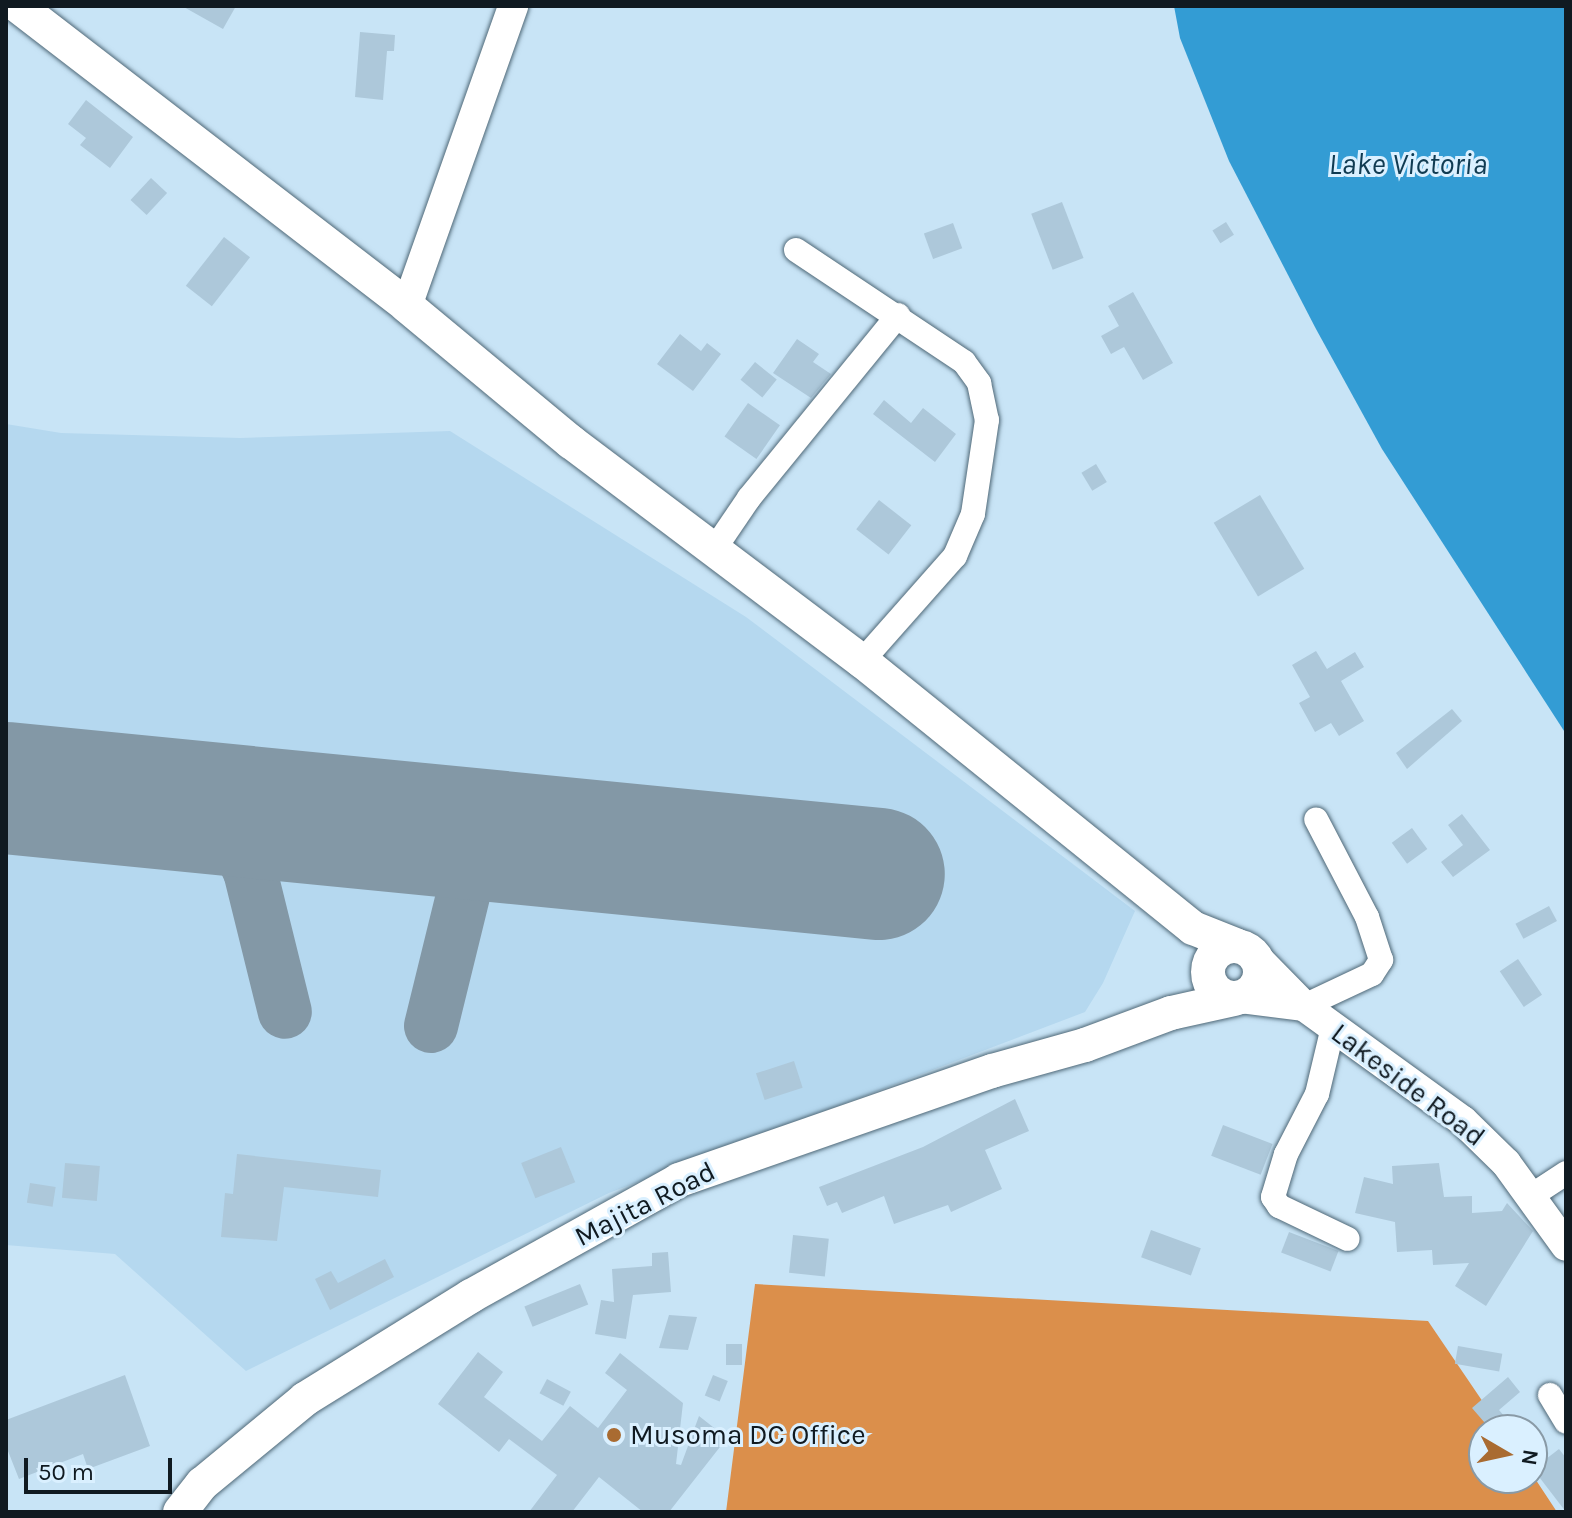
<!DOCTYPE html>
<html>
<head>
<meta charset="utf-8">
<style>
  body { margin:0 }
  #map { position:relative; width:1572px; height:1518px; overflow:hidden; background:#c8e4f6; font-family:Karla,sans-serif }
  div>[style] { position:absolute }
  .built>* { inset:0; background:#b5d8ef }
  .forest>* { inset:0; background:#db8f4b }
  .water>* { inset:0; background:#339cd4 }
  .taxiway>* { height:54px; margin:-27px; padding:0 27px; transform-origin:27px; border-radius:27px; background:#8398a6 }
  .runway>* { height:132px; margin:-66px; padding:0 66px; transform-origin:66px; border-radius:66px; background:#8398a6 }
  .building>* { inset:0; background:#adc8da; transform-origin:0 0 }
  .roads { filter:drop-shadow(0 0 2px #4f6877) drop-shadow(0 0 2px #4f6877) }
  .minor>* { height:24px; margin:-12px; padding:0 12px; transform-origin:12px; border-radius:12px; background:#fff }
  .tertiary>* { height:30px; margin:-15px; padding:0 15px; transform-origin:15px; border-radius:15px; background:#fff }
  .secondary>* { height:34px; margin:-17px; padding:0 17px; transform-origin:17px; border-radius:17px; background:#fff }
  .secondary>.ring { margin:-17px; padding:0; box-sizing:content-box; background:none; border:34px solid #fff; border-radius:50% }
  .dots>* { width:22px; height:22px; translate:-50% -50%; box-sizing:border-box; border:4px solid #daf0ff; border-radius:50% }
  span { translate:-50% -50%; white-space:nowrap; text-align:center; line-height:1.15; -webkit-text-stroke:6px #daf0ff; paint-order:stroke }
  .street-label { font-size:28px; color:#101a21 }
  .poi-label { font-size:28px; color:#101a21 }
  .left { translate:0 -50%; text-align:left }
  .water-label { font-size:30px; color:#103b52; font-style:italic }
  .frame { position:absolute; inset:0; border:8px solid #101a21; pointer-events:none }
  .north { position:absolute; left:1468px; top:1414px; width:80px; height:80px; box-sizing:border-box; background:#daf0ff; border:2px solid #899aa6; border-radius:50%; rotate:99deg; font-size:22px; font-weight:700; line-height:32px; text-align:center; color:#101a21 }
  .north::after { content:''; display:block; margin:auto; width:28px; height:36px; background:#a96b31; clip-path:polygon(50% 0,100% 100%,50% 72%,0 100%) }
  .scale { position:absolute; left:24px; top:1458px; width:148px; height:36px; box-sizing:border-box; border:4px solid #101a21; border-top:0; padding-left:10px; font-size:24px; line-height:28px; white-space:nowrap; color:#101a21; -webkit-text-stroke:6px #daf0ff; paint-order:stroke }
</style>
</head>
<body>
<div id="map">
  <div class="built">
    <div style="clip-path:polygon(6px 424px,61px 433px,240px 438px,450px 431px,746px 617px,1135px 911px,1103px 983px,1085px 1012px,609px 1193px,246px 1371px,115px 1254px,6px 1245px)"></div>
  </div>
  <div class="forest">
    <div style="clip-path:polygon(755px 1284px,1428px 1321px,1502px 1430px,1484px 1430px,1484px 1478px,1532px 1474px,1557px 1512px,726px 1512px)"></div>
  </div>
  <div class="water">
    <div style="clip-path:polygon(1174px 6px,1566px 6px,1566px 734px,1382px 449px,1316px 329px,1229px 161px,1180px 38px)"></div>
  </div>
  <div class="taxiway">
    <div style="left:209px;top:808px;width:40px;rotate:50deg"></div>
    <div style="left:235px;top:839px;width:35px;rotate:65deg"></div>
    <div style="left:250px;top:871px;width:145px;rotate:76.1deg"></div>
    <div style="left:431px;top:1026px;width:197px;rotate:-76.2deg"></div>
  </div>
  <div class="runway">
    <div style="left:6px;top:788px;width:877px;rotate:5.63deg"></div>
  </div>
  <div class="building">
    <div style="clip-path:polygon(182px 6px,236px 6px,223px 29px)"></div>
    <div style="clip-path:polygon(360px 32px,395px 35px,394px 51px,387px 51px,383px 100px,355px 97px)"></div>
    <div style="clip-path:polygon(86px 100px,133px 137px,110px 168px,80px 145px,86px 138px,68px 124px)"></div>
    <div style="left:151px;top:178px;width:22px;height:30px;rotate:43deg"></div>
    <div style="left:1062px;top:202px;width:60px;height:33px;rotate:69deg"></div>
    <div style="left:1226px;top:222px;width:15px;height:16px;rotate:58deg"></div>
    <div style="left:953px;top:223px;width:27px;height:31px;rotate:70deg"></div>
    <div style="left:224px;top:237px;width:33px;height:62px;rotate:38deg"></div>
    <div style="clip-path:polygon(1133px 292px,1173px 363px,1143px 380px,1124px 347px,1111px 354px,1101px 336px,1119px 326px,1108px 306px)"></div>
    <div style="clip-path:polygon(680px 334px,701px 351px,707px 343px,721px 354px,693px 391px,657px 364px)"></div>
    <div style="clip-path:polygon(797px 339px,819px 354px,813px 362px,831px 374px,811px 398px,773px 373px)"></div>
    <div style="left:755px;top:362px;width:28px;height:23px;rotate:39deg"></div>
    <div style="clip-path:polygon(884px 400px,911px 423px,923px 408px,956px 434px,935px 462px,873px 414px)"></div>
    <div style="left:748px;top:403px;width:39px;height:41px;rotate:35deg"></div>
    <div style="left:1096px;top:464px;width:21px;height:17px;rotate:59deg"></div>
    <div style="left:1260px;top:495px;width:86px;height:54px;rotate:59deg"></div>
    <div style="left:879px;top:500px;width:41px;height:37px;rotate:38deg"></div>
    <div style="clip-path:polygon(1316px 651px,1327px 669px,1355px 652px,1364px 667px,1341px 681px,1364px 721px,1339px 736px,1331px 723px,1315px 732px,1299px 703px,1310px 697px,1292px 665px)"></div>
    <div style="clip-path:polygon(1452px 709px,1462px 721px,1407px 769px,1396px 753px)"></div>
    <div style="clip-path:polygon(1462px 814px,1490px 850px,1453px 877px,1441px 862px,1463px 845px,1448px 825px)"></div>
    <div style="left:1412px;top:828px;width:26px;height:25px;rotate:54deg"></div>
    <div style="left:1549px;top:906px;width:17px;height:38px;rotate:62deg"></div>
    <div style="left:1518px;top:959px;width:43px;height:22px;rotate:56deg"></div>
    <div style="left:794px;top:1061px;width:28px;height:40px;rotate:72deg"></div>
    <div style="clip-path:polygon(1015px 1099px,1029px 1131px,985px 1150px,1002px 1189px,951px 1212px,948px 1205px,894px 1224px,884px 1196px,842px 1213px,837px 1202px,827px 1206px,819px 1187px,923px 1147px)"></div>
    <div style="left:1223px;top:1125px;width:53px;height:33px;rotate:21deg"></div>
    <div style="left:561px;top:1147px;width:38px;height:43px;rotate:68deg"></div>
    <div style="clip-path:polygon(237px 1154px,381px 1170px,378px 1197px,284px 1187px,277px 1241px,221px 1237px,225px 1193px,233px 1194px)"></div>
    <div style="left:65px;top:1163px;width:35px;height:35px;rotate:5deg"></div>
    <div style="clip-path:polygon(1439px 1163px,1444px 1197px,1472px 1196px,1472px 1213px,1502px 1211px,1507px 1203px,1533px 1231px,1486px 1306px,1455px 1286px,1469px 1263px,1433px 1265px,1432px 1250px,1397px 1252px,1395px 1222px,1355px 1213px,1364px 1177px,1393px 1184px,1392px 1166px)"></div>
    <div style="left:30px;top:1183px;width:26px;height:20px;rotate:9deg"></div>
    <div style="left:1151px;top:1230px;width:53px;height:29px;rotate:20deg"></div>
    <div style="left:1289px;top:1232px;width:53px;height:22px;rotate:21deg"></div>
    <div style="left:793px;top:1235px;width:36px;height:38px;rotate:6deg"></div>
    <div style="clip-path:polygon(668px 1252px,671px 1292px,633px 1295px,626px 1339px,595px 1334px,601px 1300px,614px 1302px,612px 1269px,652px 1266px,652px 1253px)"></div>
    <div style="clip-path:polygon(385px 1259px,394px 1277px,330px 1310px,315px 1279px,331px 1271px,338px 1283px)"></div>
    <div style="left:580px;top:1284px;width:22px;height:60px;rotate:68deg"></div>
    <div style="clip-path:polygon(669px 1315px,697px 1317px,688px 1350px,659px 1348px)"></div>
    <div style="left:726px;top:1344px;width:16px;height:21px"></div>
    <div style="left:1458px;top:1346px;width:45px;height:18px;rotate:10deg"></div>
    <div style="clip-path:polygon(478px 1352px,503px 1372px,484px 1397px,542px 1441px,570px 1406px,598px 1428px,627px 1390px,605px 1373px,620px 1353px,683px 1403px,676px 1464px,681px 1465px,699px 1416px,727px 1438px,669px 1512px,643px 1512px,599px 1477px,572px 1512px,529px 1512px,557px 1475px,509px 1439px,499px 1452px,438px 1404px)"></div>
    <div style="clip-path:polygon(125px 1375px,150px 1446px,88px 1469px,83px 1454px,19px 1479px,6px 1446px,6px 1420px)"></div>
    <div style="left:713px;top:1375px;width:16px;height:22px;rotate:22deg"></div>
    <div style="clip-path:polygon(1508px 1377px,1520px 1392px,1499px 1410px,1516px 1430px,1491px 1430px,1472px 1408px)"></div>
    <div style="left:547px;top:1379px;width:27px;height:16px;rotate:28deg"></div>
    <div style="clip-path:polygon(1559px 1449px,1566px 1458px,1566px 1512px,1533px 1469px)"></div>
  </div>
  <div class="roads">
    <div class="minor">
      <div style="left:796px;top:250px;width:202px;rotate:33.7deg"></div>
      <div style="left:964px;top:362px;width:26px;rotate:54deg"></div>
      <div style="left:979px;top:383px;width:38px;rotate:78deg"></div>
      <div style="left:987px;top:420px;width:95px;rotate:98.5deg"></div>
      <div style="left:973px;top:514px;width:46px;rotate:113.2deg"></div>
      <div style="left:955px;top:556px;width:140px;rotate:131.5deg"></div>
      <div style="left:713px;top:551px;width:64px;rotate:-55.8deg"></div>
      <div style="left:749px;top:498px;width:236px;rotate:-50.8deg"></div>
      <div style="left:1304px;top:1006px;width:75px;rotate:-25.2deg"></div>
      <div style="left:1372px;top:974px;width:17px;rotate:-57deg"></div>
      <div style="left:1381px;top:960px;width:45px;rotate:-108deg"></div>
      <div style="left:1367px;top:917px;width:110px;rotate:-117.5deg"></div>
      <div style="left:1333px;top:1027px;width:69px;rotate:103.4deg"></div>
      <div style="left:1317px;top:1094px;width:68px;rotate:117.3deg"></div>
      <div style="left:1286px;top:1154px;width:45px;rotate:106.8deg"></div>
      <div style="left:1273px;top:1197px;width:11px;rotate:56deg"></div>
      <div style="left:1279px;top:1206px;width:76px;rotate:25.6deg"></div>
      <div style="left:1531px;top:1196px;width:42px;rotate:-33.3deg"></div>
      <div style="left:1550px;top:1395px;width:31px;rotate:59deg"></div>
    </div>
    <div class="tertiary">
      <div style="left:407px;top:306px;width:318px;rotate:-70.5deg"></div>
      <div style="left:1257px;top:958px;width:67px;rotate:45.6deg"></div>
      <div style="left:1304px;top:1006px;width:196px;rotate:35.9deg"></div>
      <div style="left:1463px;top:1121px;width:60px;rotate:44.3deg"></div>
      <div style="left:1506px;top:1163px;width:102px;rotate:54.1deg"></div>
      <div style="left:1241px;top:998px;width:64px;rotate:7.2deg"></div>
    </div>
    <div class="secondary">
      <div style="left:18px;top:6px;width:491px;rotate:37.6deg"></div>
      <div style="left:407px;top:306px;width:213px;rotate:39.7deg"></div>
      <div style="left:571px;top:442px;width:364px;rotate:37deg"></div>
      <div style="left:862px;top:661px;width:425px;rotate:38.9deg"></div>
      <div style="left:1193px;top:928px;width:46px;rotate:21.6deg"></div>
      <div class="ring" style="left:1208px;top:946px;width:18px;height:18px"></div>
      <div style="left:180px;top:1512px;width:36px;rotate:-52deg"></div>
      <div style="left:202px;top:1484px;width:134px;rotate:-39.5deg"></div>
      <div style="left:305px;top:1399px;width:195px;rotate:-31.8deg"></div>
      <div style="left:471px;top:1296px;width:238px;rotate:-29.1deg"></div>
      <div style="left:679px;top:1180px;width:331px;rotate:-19.2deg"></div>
      <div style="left:992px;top:1071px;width:97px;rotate:-15.6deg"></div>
      <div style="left:1085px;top:1045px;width:92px;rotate:-20.4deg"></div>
      <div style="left:1171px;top:1013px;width:65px;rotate:-12.5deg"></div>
    </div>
  </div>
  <div class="dots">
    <div style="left:614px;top:1435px;background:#a96b31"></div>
  </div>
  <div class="street-label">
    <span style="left:1408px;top:1085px;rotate:37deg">Lakeside Road</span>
    <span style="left:645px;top:1204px;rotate:-27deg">Majita Road</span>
  </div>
  <div class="poi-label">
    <span class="left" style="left:630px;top:1435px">Musoma DC Office</span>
  </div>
  <div class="water-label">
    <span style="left:1408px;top:164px">Lake Victoria</span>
  </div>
  <div class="frame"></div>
  <div class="north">N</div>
  <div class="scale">50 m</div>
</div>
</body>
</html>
